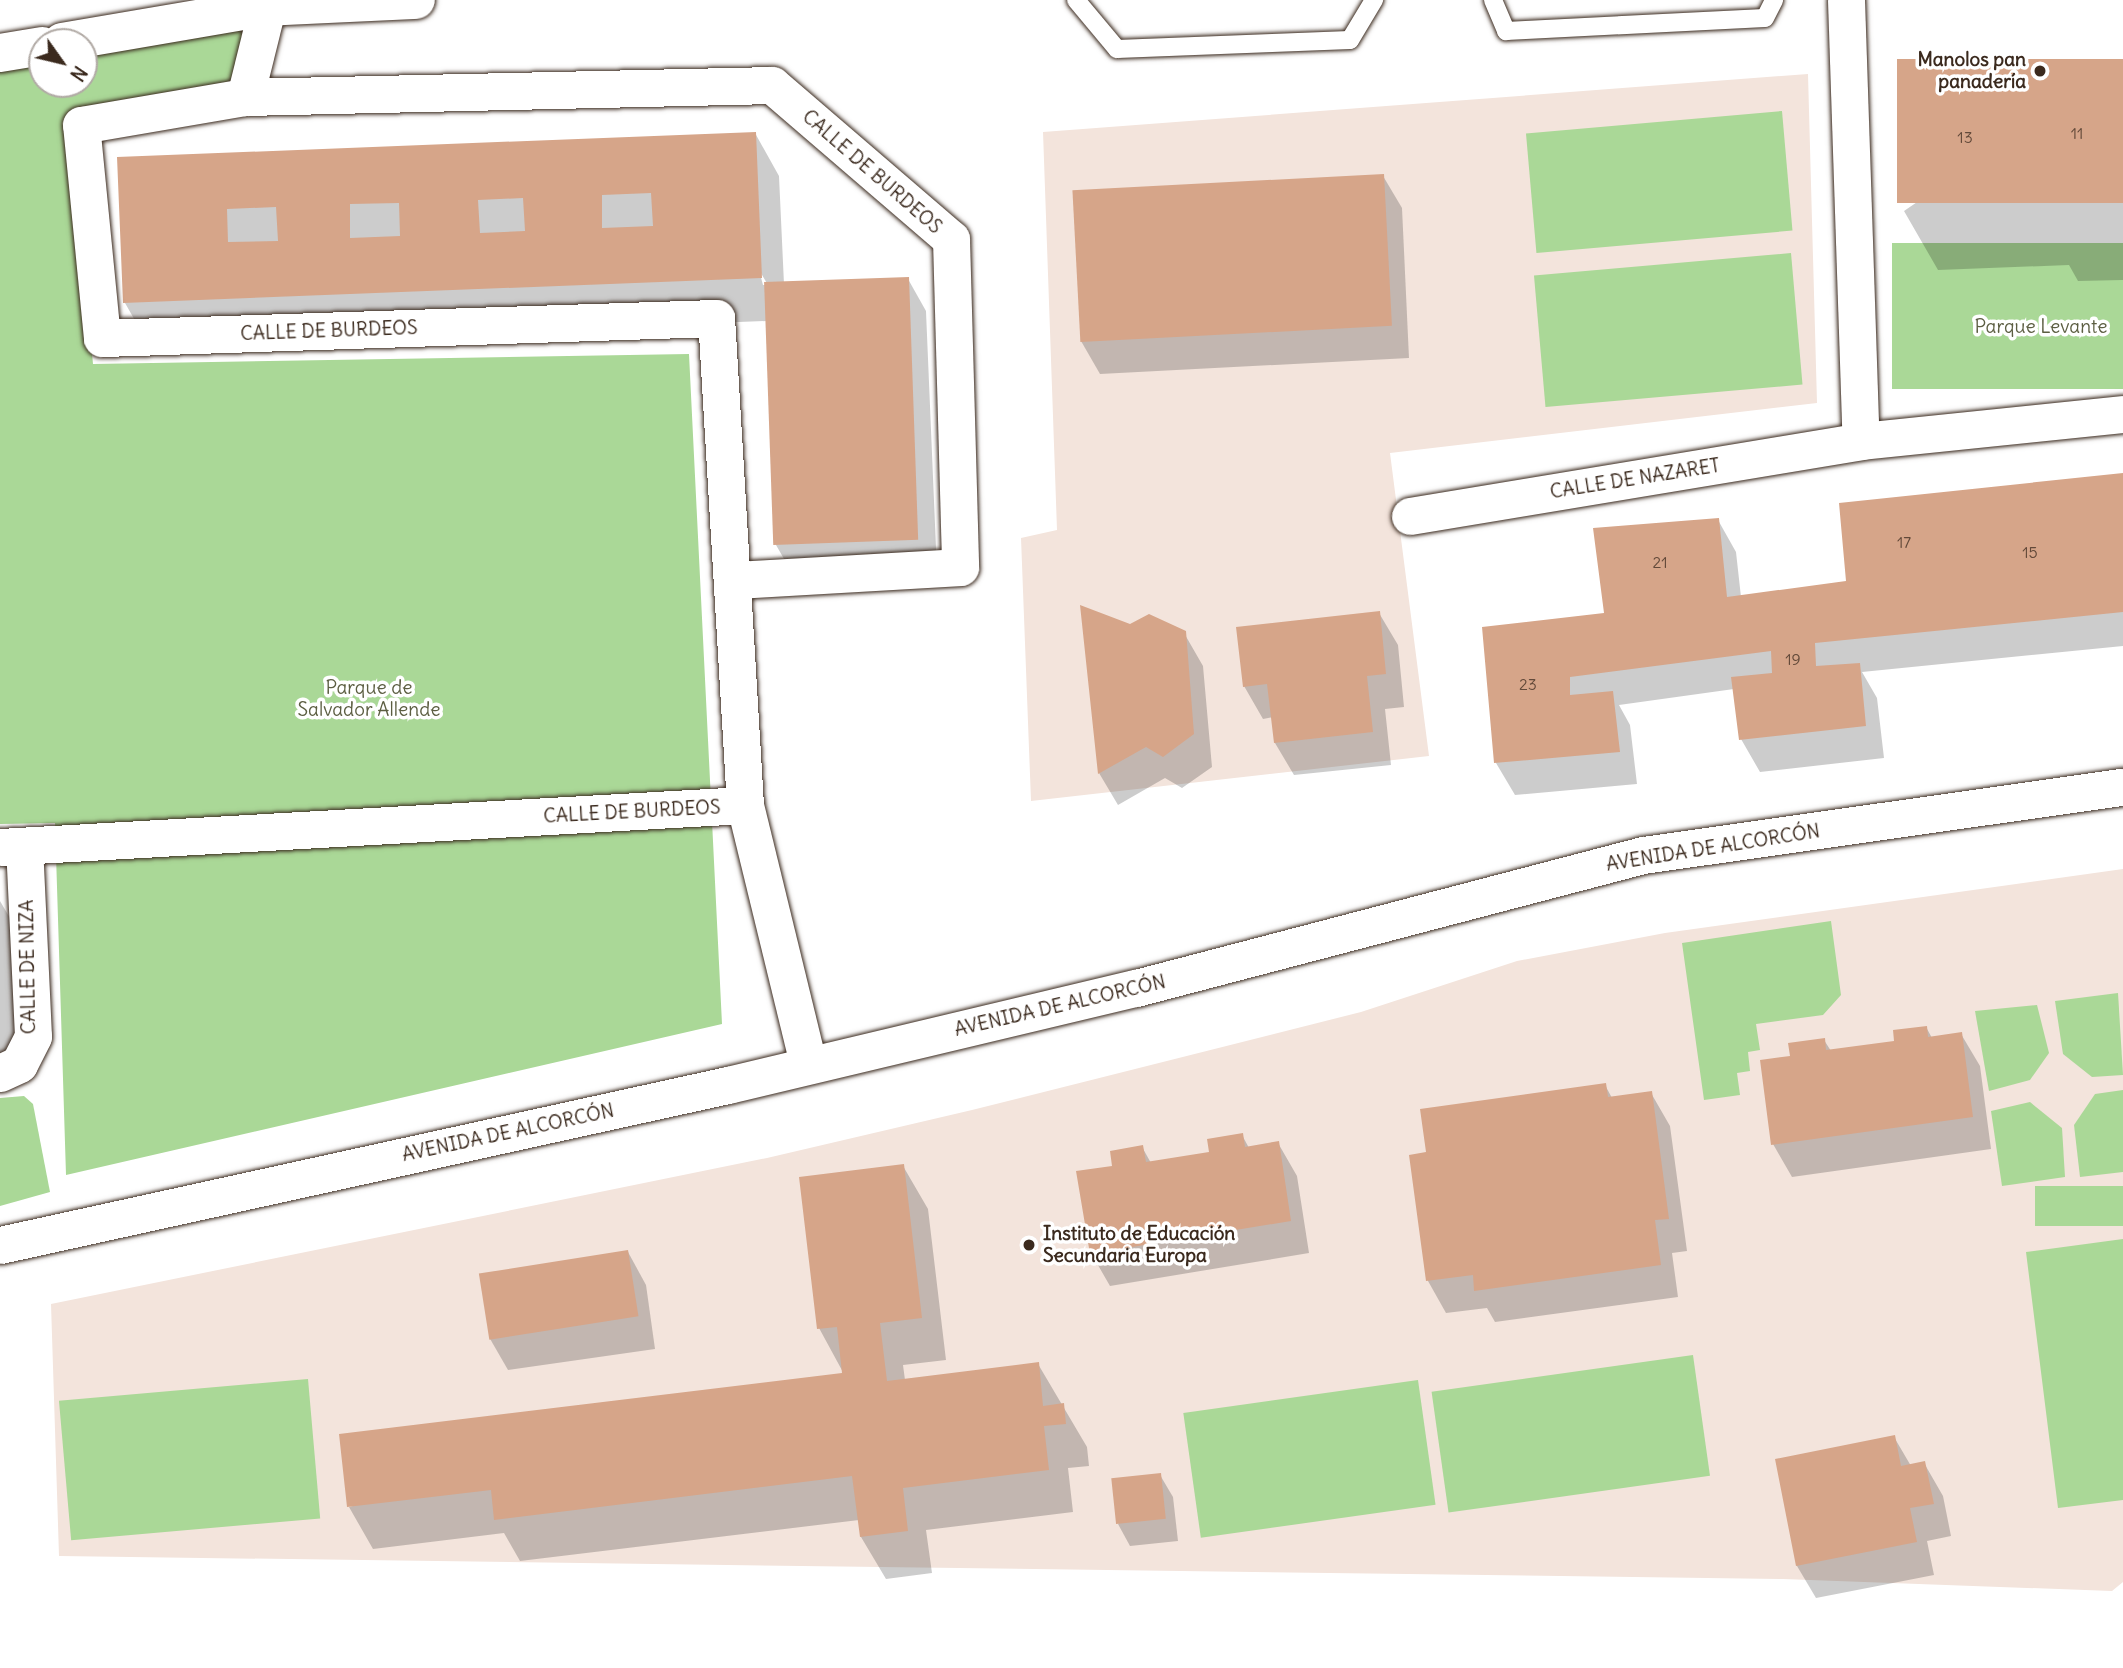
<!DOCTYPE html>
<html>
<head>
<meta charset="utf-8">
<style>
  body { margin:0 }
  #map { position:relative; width:2123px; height:1668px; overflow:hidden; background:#fff; font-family:Delius,sans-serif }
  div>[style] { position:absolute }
  .built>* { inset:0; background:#f3e4dc }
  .green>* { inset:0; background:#aad897; transform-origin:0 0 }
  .shadow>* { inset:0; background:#0003 }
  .building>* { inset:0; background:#d6a589; transform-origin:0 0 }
  .roads { filter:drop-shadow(0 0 2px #3b2a1e) drop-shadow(0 0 2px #3b2a1e) }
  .service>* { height:18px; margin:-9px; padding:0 9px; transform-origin:9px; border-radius:9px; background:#fff }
  .minor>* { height:37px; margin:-18.5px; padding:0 18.5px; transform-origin:18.5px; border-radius:18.5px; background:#fff }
  .tertiary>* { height:38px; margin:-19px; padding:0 19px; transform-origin:19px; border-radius:19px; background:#fff }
  .dots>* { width:19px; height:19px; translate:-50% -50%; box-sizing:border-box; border:4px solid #fff; border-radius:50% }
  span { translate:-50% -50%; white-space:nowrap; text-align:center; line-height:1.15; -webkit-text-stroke:7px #fff; paint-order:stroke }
  .number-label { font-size:16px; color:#624939 }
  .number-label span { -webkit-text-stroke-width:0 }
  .poi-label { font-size:19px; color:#3b2a1e; font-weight:700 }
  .right { translate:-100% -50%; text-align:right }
  .left { translate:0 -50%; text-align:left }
  .street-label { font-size:19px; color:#3b2a1e }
  .park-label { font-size:19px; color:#5c5e42 }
  .north { position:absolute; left:28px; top:28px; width:70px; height:70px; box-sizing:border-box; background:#fff; border:2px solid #b1aaa5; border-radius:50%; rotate:124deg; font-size:19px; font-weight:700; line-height:28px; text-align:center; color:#3b2a1e }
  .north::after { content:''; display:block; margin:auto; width:24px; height:32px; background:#3b2a1e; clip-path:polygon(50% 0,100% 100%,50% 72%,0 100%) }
</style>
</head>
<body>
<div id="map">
  <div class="built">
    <div style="clip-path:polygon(1808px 74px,1817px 403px,1390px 453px,1429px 756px,1031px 801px,1021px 538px,1057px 530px,1043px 132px)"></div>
    <div style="clip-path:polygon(2123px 869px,2123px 1582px,2112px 1591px,1783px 1579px,59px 1556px,51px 1304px,767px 1158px,972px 1110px,1361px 1012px,1517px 961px,1665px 933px)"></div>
  </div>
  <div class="green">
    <div style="clip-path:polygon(266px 7px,233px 87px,69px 118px,93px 364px,689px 354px,722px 1024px,66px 1175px,55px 823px,0 824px,0 53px,42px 46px,42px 84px,84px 84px,84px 42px)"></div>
    <div style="left:1782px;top:111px;width:120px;height:257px;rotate:85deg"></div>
    <div style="left:2123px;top:243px;width:146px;height:231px;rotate:90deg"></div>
    <div style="left:1791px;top:253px;width:132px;height:258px;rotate:85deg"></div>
    <div style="clip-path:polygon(1831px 921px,1841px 995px,1823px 1015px,1756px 1024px,1760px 1050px,1748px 1052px,1750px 1071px,1737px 1073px,1740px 1095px,1704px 1100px,1682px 943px)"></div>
    <div style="clip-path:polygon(2118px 993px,2123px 1075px,2092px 1077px,2063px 1054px,2055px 1001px)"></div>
    <div style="clip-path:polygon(2037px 1005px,2049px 1053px,2030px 1080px,1989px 1091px,1975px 1011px)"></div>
    <div style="clip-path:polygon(2123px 1090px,2123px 1172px,2080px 1177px,2074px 1125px,2095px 1094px)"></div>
    <div style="clip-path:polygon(24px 1096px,33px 1104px,50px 1192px,0 1206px,0 1098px)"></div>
    <div style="clip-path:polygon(2030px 1102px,2062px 1128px,2065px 1177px,2002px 1186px,1991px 1111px)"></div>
    <div style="left:2123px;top:1186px;width:40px;height:88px;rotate:90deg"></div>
    <div style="clip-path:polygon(2123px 1239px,2123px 1500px,2058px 1508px,2026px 1252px)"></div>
    <div style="left:1693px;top:1355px;width:122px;height:264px;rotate:82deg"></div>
    <div style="left:308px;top:1379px;width:140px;height:250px;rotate:85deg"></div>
    <div style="left:1418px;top:1380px;width:126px;height:237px;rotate:82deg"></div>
  </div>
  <div class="shadow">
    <div style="clip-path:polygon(2123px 61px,2123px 280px,2078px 281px,2069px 265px,1938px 270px,1904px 211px)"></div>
    <div style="clip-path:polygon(evenodd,755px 133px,779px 176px,784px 284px,908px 279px,926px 311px,937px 572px,795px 578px,776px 545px,767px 321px,149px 345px,125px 303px,118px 158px,755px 133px,759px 270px,768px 285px,763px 285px,759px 270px)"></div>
    <div style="clip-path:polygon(1383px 176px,1402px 208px,1409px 358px,1100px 374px,1081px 341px)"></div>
    <div style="clip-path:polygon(2123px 475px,2123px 646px,1862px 672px,1877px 698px,1884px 758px,1760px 772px,1741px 739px,1734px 689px,1619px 705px,1630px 725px,1637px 784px,1515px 795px,1496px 763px,1484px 629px,1606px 615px,1718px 520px,1736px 552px,1741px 597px,1848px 583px)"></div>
    <div style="clip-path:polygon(1379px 613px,1398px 645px,1404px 707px,1385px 709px,1391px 765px,1294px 775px,1275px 743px,1273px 717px,1263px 719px,1244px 686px)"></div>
    <div style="clip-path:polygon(1130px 626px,1184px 633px,1203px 666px,1212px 767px,1182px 788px,1165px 778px,1118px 805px,1099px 773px)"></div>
    <div style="clip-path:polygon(0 901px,14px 925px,21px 1075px,0 1076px)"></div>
    <div style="clip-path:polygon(1926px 1027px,1932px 1038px,1961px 1034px,1980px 1066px,1991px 1149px,1792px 1177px,1773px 1144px,1792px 1057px,1824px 1040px,1831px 1051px,1896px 1042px)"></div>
    <div style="clip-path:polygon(1605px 1085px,1612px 1098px,1651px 1093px,1670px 1126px,1687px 1251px,1672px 1253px,1678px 1297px,1495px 1322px,1487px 1308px,1446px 1313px,1428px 1281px,1411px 1156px,1428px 1154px)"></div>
    <div style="clip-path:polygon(1242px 1135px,1249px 1148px,1278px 1143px,1297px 1176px,1309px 1253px,1110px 1286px,1091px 1253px,1115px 1168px,1142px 1147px,1151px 1163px,1211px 1153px)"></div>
    <div style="clip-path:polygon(903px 1166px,928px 1209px,946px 1360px,903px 1365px,905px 1380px,1038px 1364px,1087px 1447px,1089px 1466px,1068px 1468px,1073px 1512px,926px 1530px,932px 1573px,886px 1579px,861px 1537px,859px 1520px,520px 1561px,504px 1533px,373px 1549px,349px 1507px,844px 1374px,819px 1328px)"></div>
    <div style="clip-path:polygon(628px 1252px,646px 1285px,655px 1349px,508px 1370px,489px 1337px)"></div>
    <div style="clip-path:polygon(1894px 1437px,1911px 1466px,1924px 1463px,1943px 1496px,1951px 1536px,1927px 1541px,1934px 1575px,1816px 1598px,1797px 1566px,1777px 1461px)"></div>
    <div style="clip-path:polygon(1160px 1475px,1173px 1497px,1178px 1541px,1130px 1546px,1118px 1524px)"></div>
  </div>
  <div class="building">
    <div style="left:2123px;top:59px;width:144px;height:226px;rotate:90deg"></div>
    <div style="clip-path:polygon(evenodd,756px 132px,762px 278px,123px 303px,117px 157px,756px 132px,651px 193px,653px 226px,602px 228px,602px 195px,651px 193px,756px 132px,523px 198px,525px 231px,480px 233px,478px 200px,523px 198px,756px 132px,399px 203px,400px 236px,350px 238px,350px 204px,399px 203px,756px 132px,276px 207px,278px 241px,228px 242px,227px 209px,276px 207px)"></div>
    <div style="left:1384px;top:174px;width:152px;height:312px;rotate:87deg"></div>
    <div style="left:909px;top:277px;width:263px;height:145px;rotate:88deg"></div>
    <div style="clip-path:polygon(2123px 473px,2123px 612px,1815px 643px,1816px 666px,1860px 663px,1866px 726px,1739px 740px,1731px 677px,1772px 673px,1771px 651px,1570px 677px,1570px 695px,1613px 691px,1620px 752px,1494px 763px,1482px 627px,1604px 613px,1593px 528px,1719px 518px,1727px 597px,1846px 581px,1839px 503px)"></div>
    <div style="clip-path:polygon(1080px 605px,1130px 624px,1149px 614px,1186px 631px,1194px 734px,1163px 757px,1146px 747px,1098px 774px)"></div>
    <div style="clip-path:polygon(1380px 611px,1386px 674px,1367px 676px,1373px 732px,1274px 743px,1267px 684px,1243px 687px,1236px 627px)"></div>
    <div style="clip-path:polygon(1927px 1026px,1928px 1037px,1962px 1032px,1973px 1117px,1771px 1145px,1760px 1060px,1790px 1056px,1788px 1043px,1825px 1038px,1826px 1050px,1894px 1041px,1893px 1030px)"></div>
    <div style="clip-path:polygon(1606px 1083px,1608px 1097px,1652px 1091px,1669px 1219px,1655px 1220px,1661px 1265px,1474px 1291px,1473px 1275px,1426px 1281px,1409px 1155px,1426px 1152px,1420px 1109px)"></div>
    <div style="clip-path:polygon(1243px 1133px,1245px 1147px,1279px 1141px,1291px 1221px,1090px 1254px,1076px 1171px,1112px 1166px,1110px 1151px,1143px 1145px,1146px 1162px,1209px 1152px,1207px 1139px)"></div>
    <div style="clip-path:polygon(904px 1164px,922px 1318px,880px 1323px,887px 1381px,1039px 1362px,1043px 1406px,1064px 1403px,1066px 1424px,1044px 1426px,1049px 1470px,903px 1488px,908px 1531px,860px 1537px,852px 1476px,494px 1520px,491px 1490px,347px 1507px,339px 1434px,842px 1373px,837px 1327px,817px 1329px,799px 1177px)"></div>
    <div style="left:628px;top:1250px;width:67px;height:151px;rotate:81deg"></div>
    <div style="clip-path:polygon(1895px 1435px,1901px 1466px,1925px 1461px,1934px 1504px,1910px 1508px,1917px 1542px,1796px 1566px,1775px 1459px)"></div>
    <div style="left:1161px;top:1473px;width:46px;height:50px;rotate:84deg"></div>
  </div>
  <div class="roads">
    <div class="service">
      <div style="left:1076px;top:0;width:64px;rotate:50.1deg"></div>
      <div style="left:1117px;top:49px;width:233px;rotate:-2.2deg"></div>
      <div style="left:1350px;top:40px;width:47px;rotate:-59deg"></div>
      <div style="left:1493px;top:0;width:34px;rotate:67deg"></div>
      <div style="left:1506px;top:31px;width:259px;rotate:-2.9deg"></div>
      <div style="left:1765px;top:18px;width:20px;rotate:-63deg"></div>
    </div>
    <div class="minor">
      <div style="left:1846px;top:0;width:441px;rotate:88.1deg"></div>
      <div style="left:245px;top:97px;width:100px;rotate:-76.1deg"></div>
      <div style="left:1410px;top:516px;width:457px;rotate:-9.4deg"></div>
      <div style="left:1861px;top:441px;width:263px;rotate:-5.9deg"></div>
      <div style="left:745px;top:805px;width:267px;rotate:76.3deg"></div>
      <div style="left:0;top:847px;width:746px;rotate:-3.23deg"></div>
      <div style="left:745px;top:805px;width:488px;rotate:-93.4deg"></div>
      <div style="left:716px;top:318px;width:614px;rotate:178.13deg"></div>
      <div style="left:102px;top:338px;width:214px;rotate:-95.6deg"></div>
      <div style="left:81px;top:125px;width:166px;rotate:-9.7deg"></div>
      <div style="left:245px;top:97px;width:527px;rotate:-1.3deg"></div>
      <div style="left:772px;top:85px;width:236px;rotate:40.7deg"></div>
      <div style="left:951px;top:239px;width:328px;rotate:88.4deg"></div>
      <div style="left:960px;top:567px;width:228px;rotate:176.7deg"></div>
      <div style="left:0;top:1073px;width:21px;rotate:-25deg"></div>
      <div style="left:19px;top:1064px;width:31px;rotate:-63deg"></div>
      <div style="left:33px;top:1036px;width:190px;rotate:-92.7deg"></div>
      <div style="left:0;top:1245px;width:745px;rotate:-12.4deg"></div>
      <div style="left:728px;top:1085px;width:419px;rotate:-13.4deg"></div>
      <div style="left:1136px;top:988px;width:524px;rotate:-14.7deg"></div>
      <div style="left:1643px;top:855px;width:485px;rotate:-8.1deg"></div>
    </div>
    <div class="tertiary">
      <div style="left:62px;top:42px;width:207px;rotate:-9.7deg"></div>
      <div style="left:266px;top:7px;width:150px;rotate:-2.7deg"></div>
      <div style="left:0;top:53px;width:43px;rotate:-9.5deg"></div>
    </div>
  </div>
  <div class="dots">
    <div style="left:2040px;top:71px;background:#3b2a1e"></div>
    <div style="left:1029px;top:1245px;background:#3b2a1e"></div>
  </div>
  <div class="number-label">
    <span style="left:2077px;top:133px">11</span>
    <span style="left:1965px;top:137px">13</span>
    <span style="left:1904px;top:542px">17</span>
    <span style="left:2030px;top:552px">15</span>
    <span style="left:1660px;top:562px">21</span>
    <span style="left:1793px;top:659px">19</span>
    <span style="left:1528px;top:684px">23</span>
  </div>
  <div class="poi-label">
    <span class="right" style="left:2026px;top:71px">Manolos pan<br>panadería</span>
    <span class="left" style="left:1043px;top:1245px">Instituto de Educación<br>Secundaria Europa</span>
  </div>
  <div class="street-label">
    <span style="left:872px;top:172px;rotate:41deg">CALLE DE BURDEOS</span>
    <span style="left:329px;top:331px;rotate:-2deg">CALLE DE BURDEOS</span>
    <span style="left:1635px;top:479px;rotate:-9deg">CALLE DE NAZARET</span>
    <span style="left:632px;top:812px;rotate:-3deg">CALLE DE BURDEOS</span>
    <span style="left:1713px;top:848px;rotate:-9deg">AVENIDA DE ALCORCÓN</span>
    <span style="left:28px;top:967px;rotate:-91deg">CALLE DE NIZA</span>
    <span style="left:1060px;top:1006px;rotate:-13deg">AVENIDA DE ALCORCÓN</span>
    <span style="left:508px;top:1133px;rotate:-12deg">AVENIDA DE ALCORCÓN</span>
  </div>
  <div class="park-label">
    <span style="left:2041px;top:327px">Parque Levante</span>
    <span style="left:369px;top:699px">Parque de<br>Salvador Allende</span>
  </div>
  <div class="north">N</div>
</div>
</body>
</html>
